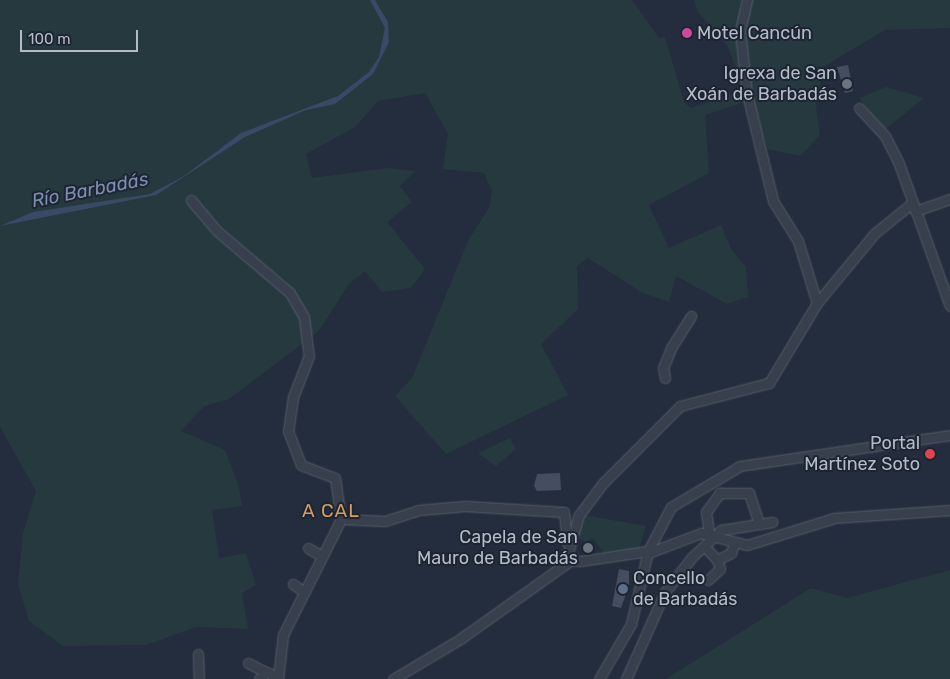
<!DOCTYPE html>
<html>
<head>
<meta charset="utf-8">
<style>
  body { margin:0 }
  #map { position:relative; width:950px; height:679px; overflow:hidden; background:#242d3d; font-family:Rubik,sans-serif }
  div>[style] { position:absolute }
  .green>* { inset:0; background:#26393e }
  .water>* { inset:0; background:#394966 }
  .building>* { inset:0; background:#454e61 }
  .roads { filter:drop-shadow(0 0 1px #565d6b) drop-shadow(0 0 1px #565d6b) }
  .minor>* { height:9px; margin:-4.5px; padding:0 4.5px; transform-origin:4.5px; border-radius:4.5px; background:#383f4d }
  .dots>* { width:14px; height:14px; translate:-50% -50%; box-sizing:border-box; border:2px solid #1d2432; border-radius:50% }
  span { translate:-50% -50%; white-space:nowrap; text-align:center; line-height:1.15; -webkit-text-stroke:4px #1d2432; paint-order:stroke }
  .poi-label { font-size:18px; color:#b3bac8 }
  .left { translate:0 -50%; text-align:left }
  .right { translate:-100% -50%; text-align:right }
  .water-label { font-size:19px; color:#7c8eb0; font-style:italic }
  .neighbourhood-label { font-size:19px; color:#d39c63; letter-spacing:1px }
  .scale { position:absolute; left:20px; top:30px; width:118px; height:22px; box-sizing:border-box; border:2px solid #b3bac8; border-top:0; padding-left:6px; font-size:15px; line-height:18px; white-space:nowrap; color:#b3bac8; -webkit-text-stroke:4px #1d2432; paint-order:stroke }
</style>
</head>
<body>
<div id="map">
  <div class="green">
    <div style="clip-path:polygon(0 0,632px 0,659px 38px,665px 37px,684px 102px,691px 108px,744px 90px,727px 45px,698px 12px,694px 0,950px 0,950px 28px,885px 30px,823px 67px,816px 107px,820px 135px,800px 156px,768px 149px,752px 100px,705px 115px,709px 173px,649px 205px,669px 248px,721px 225px,731px 249px,746px 267px,748px 297px,727px 304px,676px 276px,669px 302px,641px 292px,588px 258px,577px 266px,578px 309px,541px 344px,568px 395px,446px 454px,395px 396px,412px 378px,468px 241px,490px 206px,492px 191px,484px 173px,443px 169px,448px 134px,425px 93px,378px 101px,355px 127px,306px 154px,312px 178px,388px 168px,415px 171px,400px 186px,412px 202px,387px 222px,425px 269px,411px 288px,382px 292px,365px 271px,349px 284px,318px 332px,229px 399px,204px 406px,181px 431px,225px 450px,239px 487px,242px 506px,212px 510px,219px 558px,246px 553px,256px 585px,242px 593px,248px 629px,196px 627px,146px 645px,63px 646px,29px 621px,18px 584px,23px 533px,36px 491px,0 427px)"></div>
    <div style="clip-path:polygon(886px 87px,924px 98px,883px 131px,859px 98px)"></div>
    <div style="clip-path:polygon(510px 438px,516px 449px,496px 466px,478px 453px)"></div>
    <div style="clip-path:polygon(584px 515px,646px 526px,639px 549px,605px 554px,593px 538px,586px 543px,577px 534px)"></div>
    <div style="clip-path:polygon(950px 570px,950px 679px,666px 679px,811px 588px,847px 598px)"></div>
  </div>
  <div class="water">
    <div style="clip-path:polygon(370px 0,375px 0,388px 22px,389px 42px,373px 74px,335px 104px,306px 110px,245px 137px,156px 195px,0 226px,33px 212px,150px 194px,184px 176px,241px 133px,338px 96px,369px 72px,379px 57px,385px 28px)"></div>
  </div>
  <div class="building">
    <div style="clip-path:polygon(848px 65px,853px 91px,845px 93px,837px 67px)"></div>
    <div style="clip-path:polygon(560px 473px,561px 490px,537px 491px,534px 486px,537px 474px)"></div>
    <div style="clip-path:polygon(619px 569px,629px 571px,629px 586px,621px 608px,612px 606px)"></div>
  </div>
  <div class="roads">
    <div class="minor">
      <div style="left:747px;top:0;width:32px;rotate:103deg"></div>
      <div style="left:740px;top:31px;width:63px;rotate:83.7deg"></div>
      <div style="left:747px;top:94px;width:110px;rotate:76.3deg"></div>
      <div style="left:773px;top:201px;width:47px;rotate:58deg"></div>
      <div style="left:798px;top:241px;width:65px;rotate:73deg"></div>
      <div style="left:859px;top:108px;width:38px;rotate:47deg"></div>
      <div style="left:885px;top:136px;width:28px;rotate:63deg"></div>
      <div style="left:898px;top:161px;width:154px;rotate:70.3deg"></div>
      <div style="left:191px;top:200px;width:39px;rotate:50deg"></div>
      <div style="left:216px;top:230px;width:97px;rotate:40.4deg"></div>
      <div style="left:290px;top:293px;width:28px;rotate:60deg"></div>
      <div style="left:304px;top:317px;width:39px;rotate:83deg"></div>
      <div style="left:309px;top:356px;width:44px;rotate:111.3deg"></div>
      <div style="left:293px;top:397px;width:34px;rotate:98deg"></div>
      <div style="left:288px;top:431px;width:36px;rotate:69deg"></div>
      <div style="left:301px;top:465px;width:36px;rotate:21deg"></div>
      <div style="left:335px;top:478px;width:41px;rotate:81.7deg"></div>
      <div style="left:341px;top:519px;width:130px;rotate:116.6deg"></div>
      <div style="left:283px;top:635px;width:44px;rotate:96.5deg"></div>
      <div style="left:915px;top:211px;width:37px;rotate:-19deg"></div>
      <div style="left:665px;top:378px;width:10px;rotate:-101deg"></div>
      <div style="left:663px;top:368px;width:22px;rotate:-68deg"></div>
      <div style="left:671px;top:348px;width:38px;rotate:-58deg"></div>
      <div style="left:341px;top:519px;width:44px;rotate:2.6deg"></div>
      <div style="left:385px;top:521px;width:35px;rotate:-18deg"></div>
      <div style="left:418px;top:510px;width:47px;rotate:-4.9deg"></div>
      <div style="left:465px;top:506px;width:99px;rotate:3.5deg"></div>
      <div style="left:564px;top:512px;width:31px;rotate:84deg"></div>
      <div style="left:709px;top:533px;width:21px;rotate:-98deg"></div>
      <div style="left:706px;top:512px;width:24px;rotate:-54deg"></div>
      <div style="left:720px;top:493px;width:29px"></div>
      <div style="left:749px;top:493px;width:32px;rotate:72deg"></div>
      <div style="left:308px;top:548px;width:16px;rotate:30deg"></div>
      <div style="left:706px;top:548px;width:16px;rotate:47deg"></div>
      <div style="left:717px;top:560px;width:16px;rotate:-27deg"></div>
      <div style="left:731px;top:553px;width:10px;rotate:-73deg"></div>
      <div style="left:648px;top:551px;width:69px;rotate:171.6deg"></div>
      <div style="left:580px;top:561px;width:9px;rotate:-174deg"></div>
      <div style="left:571px;top:560px;width:8px;rotate:-113deg"></div>
      <div style="left:568px;top:553px;width:40px;rotate:-74deg"></div>
      <div style="left:579px;top:515px;width:40px;rotate:-53deg"></div>
      <div style="left:603px;top:483px;width:109px;rotate:-45deg"></div>
      <div style="left:680px;top:406px;width:92px;rotate:-14.5deg"></div>
      <div style="left:769px;top:383px;width:93px;rotate:-59deg"></div>
      <div style="left:817px;top:303px;width:91px;rotate:-50.4deg"></div>
      <div style="left:875px;top:233px;width:48px;rotate:-39deg"></div>
      <div style="left:648px;top:553px;width:57px;rotate:-20.7deg"></div>
      <div style="left:701px;top:533px;width:48px;rotate:14.6deg"></div>
      <div style="left:747px;top:545px;width:91px;rotate:-17.2deg"></div>
      <div style="left:834px;top:518px;width:116px;rotate:-3.9deg"></div>
      <div style="left:708px;top:580px;width:16px;rotate:-43deg"></div>
      <div style="left:720px;top:569px;width:9px;rotate:-108deg"></div>
      <div style="left:293px;top:584px;width:14px;rotate:36deg"></div>
      <div style="left:198px;top:654px;width:25px;rotate:88deg"></div>
      <div style="left:248px;top:663px;width:20px;rotate:27deg"></div>
      <div style="left:259px;top:679px;width:10px;rotate:-45deg"></div>
      <div style="left:266px;top:672px;width:13px;rotate:23deg"></div>
      <div style="left:393px;top:679px;width:78px;rotate:-30.8deg"></div>
      <div style="left:460px;top:639px;width:136px;rotate:-35.4deg"></div>
      <div style="left:599px;top:679px;width:64px;rotate:-59.8deg"></div>
      <div style="left:631px;top:624px;width:75px;rotate:-76.9deg"></div>
      <div style="left:648px;top:551px;width:50px;rotate:-62.4deg"></div>
      <div style="left:671px;top:507px;width:80px;rotate:-30.7deg"></div>
      <div style="left:740px;top:466px;width:212px;rotate:-8.4deg"></div>
      <div style="left:626px;top:679px;width:95px;rotate:-65.9deg"></div>
      <div style="left:665px;top:592px;width:44px;rotate:-52.4deg"></div>
      <div style="left:692px;top:557px;width:40px;rotate:-43deg"></div>
      <div style="left:721px;top:530px;width:52px;rotate:-8.9deg"></div>
    </div>
  </div>
  <div class="dots">
    <div style="left:687px;top:33px;background:#d1479c"></div>
    <div style="left:847px;top:84px;background:#6b7280"></div>
    <div style="left:930px;top:454px;background:#e0444e"></div>
    <div style="left:588px;top:548px;background:#6b7280"></div>
    <div style="left:623px;top:589px;background:#5c6f8a"></div>
  </div>
  <div class="poi-label">
    <span class="left" style="left:697px;top:33px">Motel Cancún</span>
    <span class="right" style="left:837px;top:84px">Igrexa de San<br>Xoán de Barbadás</span>
    <span class="right" style="left:920px;top:454px">Portal<br>Martínez Soto</span>
    <span class="right" style="left:578px;top:548px">Capela de San<br>Mauro de Barbadás</span>
    <span class="left" style="left:633px;top:589px">Concello<br>de Barbadás</span>
  </div>
  <div class="water-label">
    <span style="left:90px;top:190px;rotate:-11deg">Río Barbadás</span>
  </div>
  <div class="neighbourhood-label">
    <span style="left:331px;top:511px">A CAL</span>
  </div>
  <div class="scale">100 m</div>
</div>
</body>
</html>
